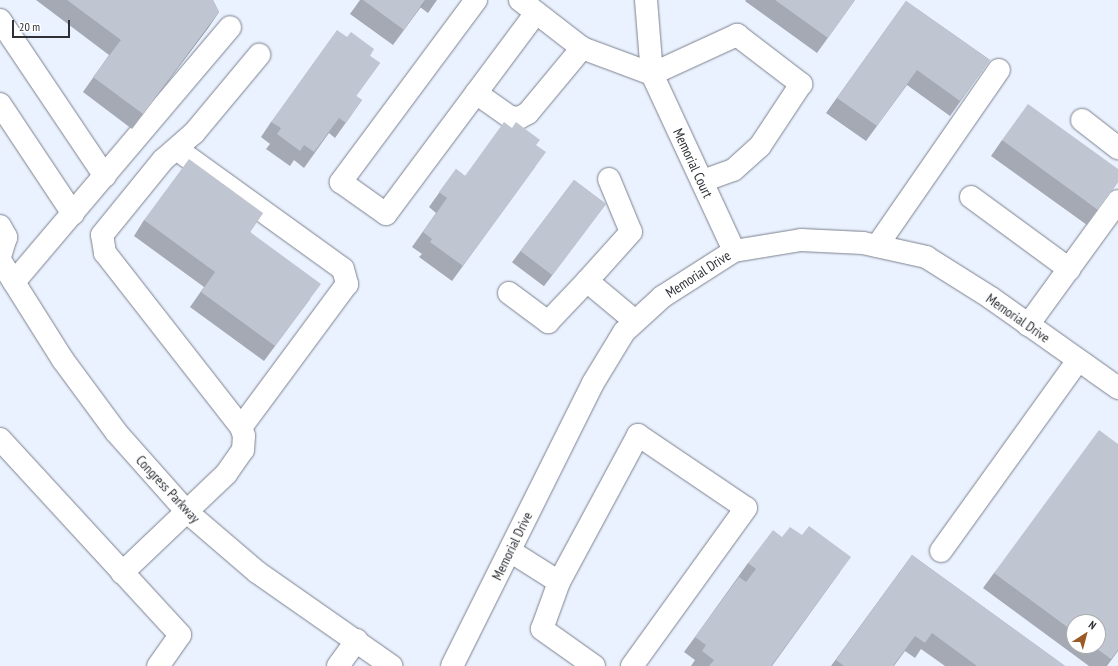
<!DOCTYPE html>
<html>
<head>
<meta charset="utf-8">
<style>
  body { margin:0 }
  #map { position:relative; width:1118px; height:666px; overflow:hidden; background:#ebf2ff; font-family:"PT Sans Narrow",sans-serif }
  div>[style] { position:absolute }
  .roads { filter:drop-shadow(0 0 1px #7c818d) drop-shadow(0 0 1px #7c818d) }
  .minor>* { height:22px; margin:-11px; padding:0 11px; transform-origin:11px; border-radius:11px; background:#fff }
  .wall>* { inset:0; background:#a4a9b4; transform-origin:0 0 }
  .shaded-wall>* { inset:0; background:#868a92 }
  .building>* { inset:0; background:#bfc5d1; transform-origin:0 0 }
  span { translate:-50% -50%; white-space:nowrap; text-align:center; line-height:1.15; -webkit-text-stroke:3.5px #fff; paint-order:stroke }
  .street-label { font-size:14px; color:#2e3035 }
  .north { position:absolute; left:1066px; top:614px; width:40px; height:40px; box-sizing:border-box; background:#fff; border:1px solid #abacae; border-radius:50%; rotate:36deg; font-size:11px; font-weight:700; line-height:16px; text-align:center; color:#2e3035 }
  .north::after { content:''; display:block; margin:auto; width:14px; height:18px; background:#9b5926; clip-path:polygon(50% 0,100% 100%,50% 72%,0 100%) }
  .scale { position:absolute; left:12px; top:20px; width:58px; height:18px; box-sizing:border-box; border:2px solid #2e3035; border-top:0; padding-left:5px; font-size:12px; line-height:14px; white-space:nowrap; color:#2e3035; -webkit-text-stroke:3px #fff; paint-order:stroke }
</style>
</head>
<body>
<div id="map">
  <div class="roads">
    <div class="minor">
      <div style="left:476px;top:0;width:227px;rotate:126.6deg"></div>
      <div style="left:341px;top:182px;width:55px;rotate:35.4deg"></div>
      <div style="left:386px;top:214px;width:251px;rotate:-53.3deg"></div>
      <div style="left:520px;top:0;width:78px;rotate:37.7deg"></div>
      <div style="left:582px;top:48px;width:75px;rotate:20.4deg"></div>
      <div style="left:652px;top:74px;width:94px;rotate:-24.6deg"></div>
      <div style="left:737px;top:35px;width:81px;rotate:37.4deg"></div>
      <div style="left:801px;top:84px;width:74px;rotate:123.5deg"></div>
      <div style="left:760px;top:146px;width:36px;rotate:138deg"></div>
      <div style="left:733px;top:170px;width:33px;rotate:160deg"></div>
      <div style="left:646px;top:0;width:74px;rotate:85.4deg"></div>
      <div style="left:652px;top:74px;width:195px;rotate:65.1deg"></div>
      <div style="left:0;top:20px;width:188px;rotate:56.1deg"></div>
      <div style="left:476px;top:93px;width:42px;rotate:35.2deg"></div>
      <div style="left:510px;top:117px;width:9px;rotate:6deg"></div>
      <div style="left:519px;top:118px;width:10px;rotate:-29deg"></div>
      <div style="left:528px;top:113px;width:85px;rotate:-50.3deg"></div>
      <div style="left:0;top:104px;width:132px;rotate:56.4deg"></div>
      <div style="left:1082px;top:120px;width:46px;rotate:37.9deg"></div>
      <div style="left:178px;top:150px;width:203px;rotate:35.8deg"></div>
      <div style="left:343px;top:269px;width:16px;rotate:75deg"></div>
      <div style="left:347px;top:284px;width:178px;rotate:126.5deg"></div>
      <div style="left:609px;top:179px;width:57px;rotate:67.5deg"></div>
      <div style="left:631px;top:232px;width:66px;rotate:131.9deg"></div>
      <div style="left:587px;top:281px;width:62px;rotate:39.8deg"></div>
      <div style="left:971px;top:197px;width:122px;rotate:36.3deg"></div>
      <div style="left:0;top:226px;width:13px;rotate:61deg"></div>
      <div style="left:6px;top:237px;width:21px;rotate:107deg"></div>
      <div style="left:877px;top:246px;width:214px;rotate:-55.3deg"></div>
      <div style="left:0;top:260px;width:118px;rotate:57.8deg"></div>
      <div style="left:63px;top:360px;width:89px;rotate:53.6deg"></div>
      <div style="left:116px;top:432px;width:107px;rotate:48.4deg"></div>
      <div style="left:187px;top:512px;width:92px;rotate:40.6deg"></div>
      <div style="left:257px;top:572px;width:164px;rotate:35deg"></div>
      <div style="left:14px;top:282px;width:334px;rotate:-49.7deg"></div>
      <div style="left:509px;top:293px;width:49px;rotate:36.6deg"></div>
      <div style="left:548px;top:322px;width:57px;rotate:-46.4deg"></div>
      <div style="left:1028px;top:325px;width:153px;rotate:-54deg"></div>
      <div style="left:0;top:439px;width:266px;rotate:47.4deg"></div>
      <div style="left:180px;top:635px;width:38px;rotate:125deg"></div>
      <div style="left:510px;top:551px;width:58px;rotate:32.3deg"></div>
      <div style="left:941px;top:551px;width:235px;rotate:-54.3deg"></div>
      <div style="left:122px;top:573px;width:144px;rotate:-43.6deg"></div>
      <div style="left:226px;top:474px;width:29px;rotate:-55deg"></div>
      <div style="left:243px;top:450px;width:14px;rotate:-86deg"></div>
      <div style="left:244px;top:436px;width:9px;rotate:-108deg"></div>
      <div style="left:241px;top:427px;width:221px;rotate:-128deg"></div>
      <div style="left:105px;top:253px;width:18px;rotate:-99deg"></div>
      <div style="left:102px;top:235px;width:97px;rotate:-50.9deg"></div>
      <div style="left:163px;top:160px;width:41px;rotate:-41.1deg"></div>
      <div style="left:194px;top:133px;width:102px;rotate:-50.2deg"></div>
      <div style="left:338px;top:666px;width:32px;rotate:-54deg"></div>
      <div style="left:452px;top:666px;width:316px;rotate:-63.5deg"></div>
      <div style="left:593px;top:383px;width:60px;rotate:-58.7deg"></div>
      <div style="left:624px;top:332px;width:52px;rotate:-42.6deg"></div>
      <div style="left:662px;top:297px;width:85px;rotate:-32.6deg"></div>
      <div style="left:734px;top:251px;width:68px;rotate:-9.3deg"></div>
      <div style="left:801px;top:240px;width:62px;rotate:2.8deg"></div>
      <div style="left:863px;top:243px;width:65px;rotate:12.5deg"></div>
      <div style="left:926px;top:257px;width:77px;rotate:32.2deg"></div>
      <div style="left:991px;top:298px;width:156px;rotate:35.3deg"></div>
      <div style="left:594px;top:666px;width:64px;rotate:-144.6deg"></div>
      <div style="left:542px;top:629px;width:50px;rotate:-70.1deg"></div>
      <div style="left:559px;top:582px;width:167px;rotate:-61.7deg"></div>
      <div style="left:638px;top:435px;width:130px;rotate:34.1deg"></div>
      <div style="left:746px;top:508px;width:195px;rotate:125.8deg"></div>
    </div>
  </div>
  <div class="wall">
    <div style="clip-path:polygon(36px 0,213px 0,219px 12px,208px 28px,132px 129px,83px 92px,109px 55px)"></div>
    <div style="clip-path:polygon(360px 0,437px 0,428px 13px,420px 7px,393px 45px,350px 14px)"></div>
    <div style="clip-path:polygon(746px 0,855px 0,817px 53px,745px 1px)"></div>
    <div style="clip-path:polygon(906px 1px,990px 60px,950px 116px,907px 85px,866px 141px,826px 113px)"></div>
    <div style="clip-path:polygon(370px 56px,380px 63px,356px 96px,362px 100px,335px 138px,329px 133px,304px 168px,294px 160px,290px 166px,266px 149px,270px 144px,261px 137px,271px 122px)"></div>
    <div style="clip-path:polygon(1002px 140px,1118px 182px,1087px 225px,991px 156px)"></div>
    <div style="clip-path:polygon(536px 146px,535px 167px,452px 281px,419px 257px,422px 254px,412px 247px,436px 213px,429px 207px,456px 169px,465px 176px)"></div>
    <div style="left:574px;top:180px;width:40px;height:103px;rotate:37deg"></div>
    <div style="clip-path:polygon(263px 213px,250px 232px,310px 299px,264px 361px,190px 307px,204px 287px,134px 236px,144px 220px)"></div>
    <div style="clip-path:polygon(evenodd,1118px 444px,1118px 651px,1107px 666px,1089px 666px,983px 588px,994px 573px,1118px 444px,1074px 622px,1098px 646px,1074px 646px,1074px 622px)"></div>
    <div style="clip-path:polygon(782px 537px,840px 572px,772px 666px,691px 666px,695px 660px,684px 652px,695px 637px,748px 563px)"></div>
    <div style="clip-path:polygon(912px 555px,1065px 666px,945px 666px,921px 649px,915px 658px,905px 651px,894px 666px,831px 666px)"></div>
  </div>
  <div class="shaded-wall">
    <div style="clip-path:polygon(426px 0,420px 7px,393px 45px)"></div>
    <div style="clip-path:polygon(219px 12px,208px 28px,132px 129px,143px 114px)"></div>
  </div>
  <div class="building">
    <div style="clip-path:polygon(67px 0,213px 0,219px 12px,143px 114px,93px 77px,121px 40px)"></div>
    <div style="clip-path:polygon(363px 0,425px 0,404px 30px)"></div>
    <div style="clip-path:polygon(775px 0,855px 0,828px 38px)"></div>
    <div style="clip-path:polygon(906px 1px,990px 60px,960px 101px,917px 70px,877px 126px,837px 98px)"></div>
    <div style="clip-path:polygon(337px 30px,347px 37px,351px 32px,374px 49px,370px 56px,380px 63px,356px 96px,362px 100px,346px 123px,339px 118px,314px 152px,304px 145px,300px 151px,277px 134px,281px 128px,271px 122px)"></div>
    <div style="clip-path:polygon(1028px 104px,1118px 169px,1118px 182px,1098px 210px,1002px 140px)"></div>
    <div style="clip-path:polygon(504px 122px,512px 128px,516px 122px,540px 140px,536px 145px,546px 152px,463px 266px,430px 242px,432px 239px,423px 232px,447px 198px,439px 192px,456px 169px,465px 176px)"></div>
    <div style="clip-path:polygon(189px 159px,263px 213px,250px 232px,321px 284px,275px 346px,201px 292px,215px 272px,144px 220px)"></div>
    <div style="left:574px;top:180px;width:40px;height:89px;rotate:37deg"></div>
    <div style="clip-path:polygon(1099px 430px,1118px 444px,1118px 650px,1111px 659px,1093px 646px,1098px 646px,1098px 622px,1074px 622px,1074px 632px,994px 573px)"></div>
    <div style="clip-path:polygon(809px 526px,851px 557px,771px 666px,709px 666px,714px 660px,702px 651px,706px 645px,695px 637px,739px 577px,746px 582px,756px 569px,748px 563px,773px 530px,782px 537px,790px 527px,802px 535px)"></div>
    <div style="clip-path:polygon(912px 555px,1065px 666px,977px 666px,932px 633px,925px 643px,915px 636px,893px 666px,844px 666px,836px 660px)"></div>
  </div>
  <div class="street-label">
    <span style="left:693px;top:163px;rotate:65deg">Memorial Court</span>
    <span style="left:698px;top:274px;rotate:-33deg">Memorial Drive</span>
    <span style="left:1018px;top:318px;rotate:35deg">Memorial Drive</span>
    <span style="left:168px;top:489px;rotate:47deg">Congress Parkway</span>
    <span style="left:512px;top:546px;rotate:-64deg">Memorial Drive</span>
  </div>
  <div class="north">N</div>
  <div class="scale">20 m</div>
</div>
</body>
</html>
